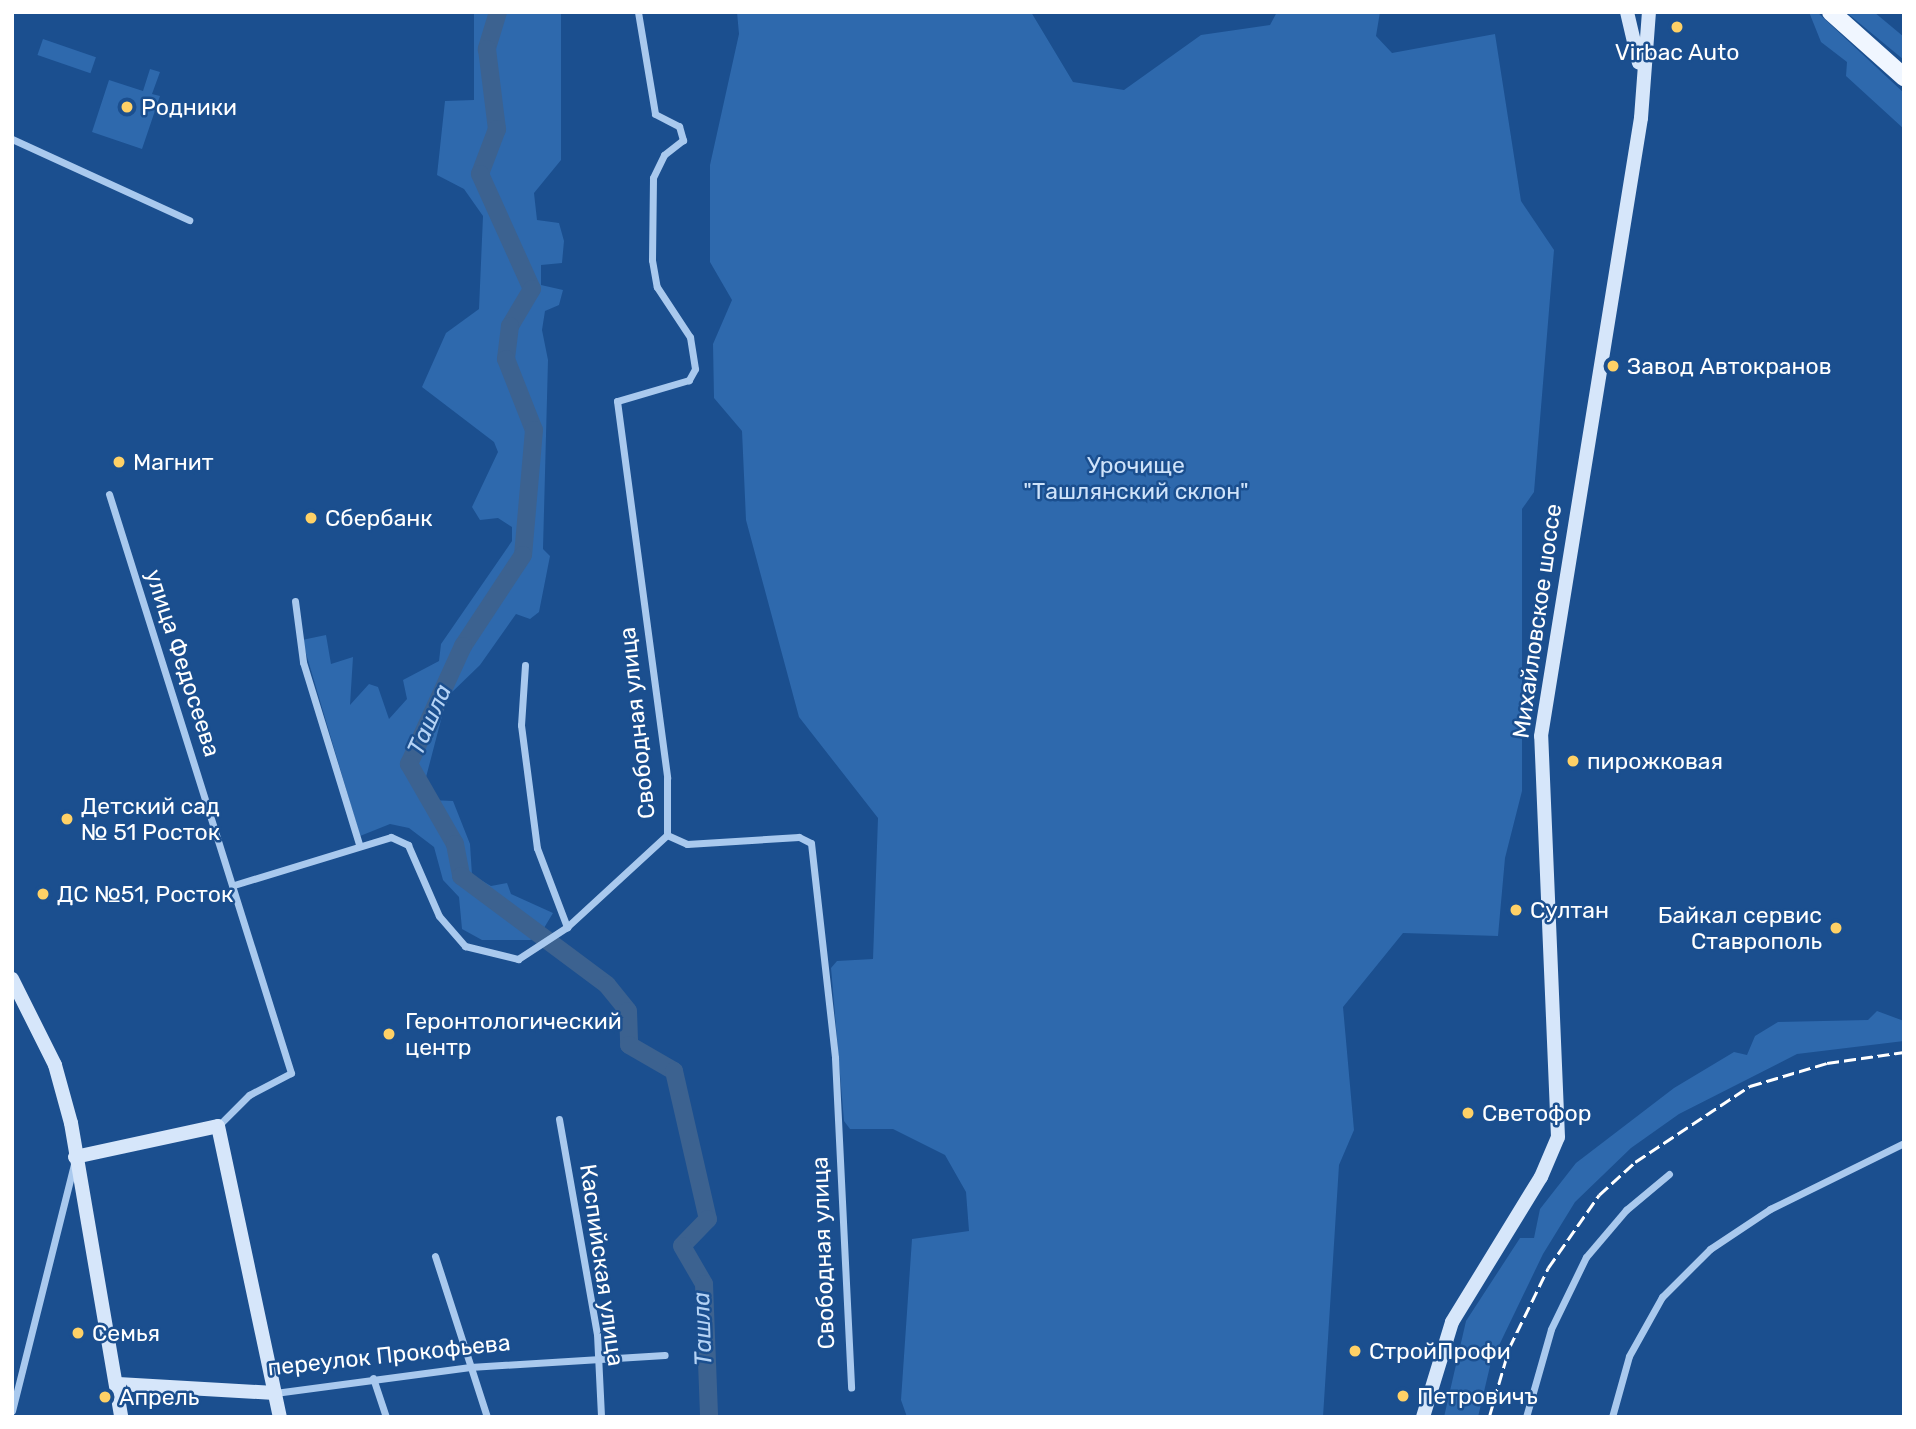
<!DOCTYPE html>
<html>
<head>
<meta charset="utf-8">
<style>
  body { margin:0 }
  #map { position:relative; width:1916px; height:1429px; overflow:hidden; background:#1b4f8f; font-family:Rubik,sans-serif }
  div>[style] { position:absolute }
  .green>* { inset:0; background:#2e69ad; transform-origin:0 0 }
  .river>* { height:18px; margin:-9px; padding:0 9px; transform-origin:9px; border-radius:9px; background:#3c6290 }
  .street>* { height:7px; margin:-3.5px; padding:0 3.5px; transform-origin:3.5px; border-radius:3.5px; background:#a9c9ee }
  .secondary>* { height:14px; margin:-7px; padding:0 7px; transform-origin:7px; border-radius:7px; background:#d6e6fa }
  .primary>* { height:18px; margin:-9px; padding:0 9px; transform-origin:9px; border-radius:9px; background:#f0f6ff }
  .rail>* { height:2.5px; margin-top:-1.25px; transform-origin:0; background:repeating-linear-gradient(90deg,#fff 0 12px,transparent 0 17px) }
  .dots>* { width:19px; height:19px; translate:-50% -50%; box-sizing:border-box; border:4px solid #1b4f8f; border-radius:50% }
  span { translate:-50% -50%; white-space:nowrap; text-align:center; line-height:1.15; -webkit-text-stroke:5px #1b4f8f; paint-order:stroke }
  .poi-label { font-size:23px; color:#fff }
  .left { translate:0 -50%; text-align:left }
  .right { translate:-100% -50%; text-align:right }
  .park-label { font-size:23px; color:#cfe3fa }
  .street-label { font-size:23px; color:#fff }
  .water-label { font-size:24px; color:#b5d3f5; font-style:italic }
  .frame { position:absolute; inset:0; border:14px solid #fff; pointer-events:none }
</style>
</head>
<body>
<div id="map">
  <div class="green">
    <div style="clip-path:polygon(474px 12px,561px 12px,561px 160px,534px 193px,537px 220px,559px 223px,564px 241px,562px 263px,541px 265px,541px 285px,563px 290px,559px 305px,545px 311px,542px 330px,548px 360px,543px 549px,550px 556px,539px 612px,530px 619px,516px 614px,480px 665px,447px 697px,424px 785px,431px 800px,453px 801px,470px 844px,472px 875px,491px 886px,507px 883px,511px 894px,553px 913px,538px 938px,530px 940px,482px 940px,462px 929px,459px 897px,443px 880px,434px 847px,409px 828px,390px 824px,360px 836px,302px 640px,326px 635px,331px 664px,353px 657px,350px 705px,369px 684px,378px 687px,389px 719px,407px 699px,403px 680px,439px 661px,441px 644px,512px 541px,512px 527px,498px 518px,480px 520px,472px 507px,498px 452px,494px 442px,422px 387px,446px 333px,479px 309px,483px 216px,464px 189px,437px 175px,445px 101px,474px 100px)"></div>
    <div style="clip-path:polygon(737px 12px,1031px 12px,1073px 82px,1124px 90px,1201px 35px,1270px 25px,1277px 12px,1380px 12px,1376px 36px,1392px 53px,1495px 34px,1521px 201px,1554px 250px,1534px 492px,1522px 509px,1522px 791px,1505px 858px,1498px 936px,1403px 933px,1343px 1007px,1354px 1130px,1339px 1165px,1323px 1417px,907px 1417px,901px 1400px,912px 1239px,969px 1231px,966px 1192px,945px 1155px,893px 1129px,850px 1129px,844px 1121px,831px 968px,837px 961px,873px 959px,878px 818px,799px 717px,746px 520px,742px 431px,714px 398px,713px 344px,732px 300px,710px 262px,710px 165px,739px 34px)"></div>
    <div style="clip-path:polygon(1809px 12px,1817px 12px,1904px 93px,1904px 129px,1846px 76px,1847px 62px,1821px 42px)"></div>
    <div style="clip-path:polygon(1846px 12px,1874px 12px,1904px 37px,1904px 60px)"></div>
    <div style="left:43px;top:39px;width:56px;height:17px;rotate:19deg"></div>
    <div style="clip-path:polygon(150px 69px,160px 72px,152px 94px,160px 96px,142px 149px,92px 132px,109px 80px,143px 91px)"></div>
    <div style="clip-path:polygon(1877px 1011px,1904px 1021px,1904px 1041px,1797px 1054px,1679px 1114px,1631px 1148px,1575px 1202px,1543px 1254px,1491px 1362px,1478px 1417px,1444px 1417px,1466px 1321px,1520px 1238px,1534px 1238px,1540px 1209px,1576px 1163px,1674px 1088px,1734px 1052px,1747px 1055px,1755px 1036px,1778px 1022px,1868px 1020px)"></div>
  </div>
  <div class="river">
    <div style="left:498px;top:12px;width:39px;rotate:107deg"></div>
    <div style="left:487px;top:49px;width:81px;rotate:82.9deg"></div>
    <div style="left:497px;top:129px;width:48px;rotate:110.7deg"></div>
    <div style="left:480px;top:174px;width:126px;rotate:65.7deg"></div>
    <div style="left:532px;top:289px;width:43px;rotate:120.7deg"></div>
    <div style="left:510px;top:326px;width:33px;rotate:97deg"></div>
    <div style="left:506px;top:359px;width:76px;rotate:68.5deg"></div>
    <div style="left:534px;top:430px;width:125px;rotate:95deg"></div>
    <div style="left:523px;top:555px;width:109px;rotate:123.4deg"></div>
    <div style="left:463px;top:646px;width:130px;rotate:114.6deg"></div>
    <div style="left:409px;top:764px;width:92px;rotate:60.1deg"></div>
    <div style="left:455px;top:844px;width:33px;rotate:79deg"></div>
    <div style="left:461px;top:876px;width:182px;rotate:36.7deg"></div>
    <div style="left:607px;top:985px;width:33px;rotate:51deg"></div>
    <div style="left:628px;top:1011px;width:34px;rotate:88deg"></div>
    <div style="left:629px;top:1045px;width:52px;rotate:30deg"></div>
    <div style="left:674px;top:1071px;width:152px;rotate:77.1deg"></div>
    <div style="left:708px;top:1219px;width:37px;rotate:134deg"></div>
    <div style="left:682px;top:1246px;width:44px;rotate:59.9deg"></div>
    <div style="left:704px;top:1284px;width:133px;rotate:87.8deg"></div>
  </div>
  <div class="street">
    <div style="left:638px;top:12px;width:103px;rotate:80.5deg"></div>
    <div style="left:655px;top:114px;width:27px;rotate:27deg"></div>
    <div style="left:679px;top:126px;width:15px;rotate:74deg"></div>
    <div style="left:683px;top:140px;width:24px;rotate:142deg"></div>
    <div style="left:664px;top:155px;width:25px;rotate:116deg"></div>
    <div style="left:653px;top:178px;width:82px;rotate:90.7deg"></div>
    <div style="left:652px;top:260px;width:27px;rotate:80deg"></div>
    <div style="left:657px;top:287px;width:60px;rotate:56.6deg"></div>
    <div style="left:690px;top:337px;width:32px;rotate:81deg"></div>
    <div style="left:695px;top:369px;width:13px;rotate:119deg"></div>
    <div style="left:689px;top:380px;width:75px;rotate:163.7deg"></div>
    <div style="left:617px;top:401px;width:380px;rotate:82.4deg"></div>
    <div style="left:667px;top:778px;width:57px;rotate:90deg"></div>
    <div style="left:667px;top:835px;width:22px;rotate:24deg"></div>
    <div style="left:687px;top:844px;width:112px;rotate:-3.6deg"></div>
    <div style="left:799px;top:837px;width:13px;rotate:27deg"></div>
    <div style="left:811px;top:843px;width:216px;rotate:83.6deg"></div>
    <div style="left:835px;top:1058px;width:330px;rotate:87.2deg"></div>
    <div style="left:12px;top:139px;width:195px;rotate:24.6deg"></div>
    <div style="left:109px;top:494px;width:607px;rotate:72.55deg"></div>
    <div style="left:291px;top:1073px;width:47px;rotate:152.4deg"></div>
    <div style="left:249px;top:1095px;width:44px;rotate:135deg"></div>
    <div style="left:295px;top:601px;width:62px;rotate:82.5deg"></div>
    <div style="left:303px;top:662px;width:190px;rotate:72.9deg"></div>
    <div style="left:525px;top:665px;width:60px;rotate:93.8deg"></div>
    <div style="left:521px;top:725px;width:124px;rotate:82.6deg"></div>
    <div style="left:537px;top:848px;width:85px;rotate:69.2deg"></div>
    <div style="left:234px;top:885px;width:164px;rotate:-17deg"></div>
    <div style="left:391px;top:837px;width:19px;rotate:25deg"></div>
    <div style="left:408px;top:845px;width:77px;rotate:66.4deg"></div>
    <div style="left:439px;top:916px;width:40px;rotate:49deg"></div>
    <div style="left:465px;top:946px;width:55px;rotate:13.8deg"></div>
    <div style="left:518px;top:959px;width:59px;rotate:-33.1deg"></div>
    <div style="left:567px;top:927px;width:136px;rotate:-42.6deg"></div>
    <div style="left:559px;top:1119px;width:218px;rotate:80deg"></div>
    <div style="left:597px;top:1334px;width:83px;rotate:87.2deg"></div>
    <div style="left:435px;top:1256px;width:169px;rotate:72.1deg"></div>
    <div style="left:373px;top:1378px;width:41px;rotate:71.6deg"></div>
    <div style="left:275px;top:1393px;width:197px;rotate:-7.6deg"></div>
    <div style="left:470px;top:1367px;width:195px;rotate:-3.5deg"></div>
    <div style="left:12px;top:1411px;width:255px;rotate:-75.9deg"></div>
    <div style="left:1526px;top:1417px;width:91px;rotate:-74.1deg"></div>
    <div style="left:1551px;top:1329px;width:80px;rotate:-64.1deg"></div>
    <div style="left:1586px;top:1257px;width:62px;rotate:-49.6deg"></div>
    <div style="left:1626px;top:1210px;width:56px;rotate:-39.9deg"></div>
    <div style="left:1612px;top:1417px;width:63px;rotate:-74.4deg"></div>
    <div style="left:1629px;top:1356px;width:68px;rotate:-60.8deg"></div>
    <div style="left:1662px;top:1297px;width:68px;rotate:-45deg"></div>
    <div style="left:1710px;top:1249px;width:72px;rotate:-33.7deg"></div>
    <div style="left:1770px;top:1209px;width:149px;rotate:-26.2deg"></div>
  </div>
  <div class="secondary">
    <div style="left:1627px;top:12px;width:52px;rotate:76.8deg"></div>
    <div style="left:12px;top:979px;width:96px;rotate:63.4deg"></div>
    <div style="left:55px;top:1065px;width:60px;rotate:74.6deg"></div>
    <div style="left:71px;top:1123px;width:298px;rotate:80.3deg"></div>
    <div style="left:75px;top:1157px;width:146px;rotate:-12.2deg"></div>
    <div style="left:218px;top:1126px;width:298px;rotate:78deg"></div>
    <div style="left:118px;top:1384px;width:157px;rotate:3.3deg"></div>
    <div style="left:1423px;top:1417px;width:99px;rotate:-73deg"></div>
    <div style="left:1452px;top:1322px;width:170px;rotate:-58.5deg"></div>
    <div style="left:1541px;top:1177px;width:43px;rotate:-67deg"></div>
    <div style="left:1558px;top:1137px;width:401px;rotate:-92.4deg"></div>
    <div style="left:1541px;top:736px;width:626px;rotate:-80.81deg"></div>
    <div style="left:1641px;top:118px;width:106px;rotate:-85.7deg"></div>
  </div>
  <div class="primary">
    <div style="left:1831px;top:12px;width:98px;rotate:41.7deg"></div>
  </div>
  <div class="rail">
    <div style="left:1489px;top:1417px;width:72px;rotate:-73.8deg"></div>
    <div style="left:1509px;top:1348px;width:89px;rotate:-64deg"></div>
    <div style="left:1548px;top:1268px;width:89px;rotate:-55.1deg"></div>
    <div style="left:1599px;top:1195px;width:49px;rotate:-42.5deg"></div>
    <div style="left:1635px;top:1162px;width:138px;rotate:-33.5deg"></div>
    <div style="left:1750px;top:1086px;width:80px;rotate:-16.6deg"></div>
    <div style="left:1827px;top:1063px;width:78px;rotate:-8.1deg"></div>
  </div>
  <div class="dots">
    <div style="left:1677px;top:27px;background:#ffd166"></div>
    <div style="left:127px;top:107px;background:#ffd166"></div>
    <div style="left:1613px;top:366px;background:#ffd166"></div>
    <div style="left:119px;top:462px;background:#ffd166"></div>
    <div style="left:311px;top:518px;background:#ffd166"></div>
    <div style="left:1573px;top:761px;background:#ffd166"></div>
    <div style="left:67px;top:819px;background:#ffd166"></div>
    <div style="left:43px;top:894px;background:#ffd166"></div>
    <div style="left:1516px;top:910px;background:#ffd166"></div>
    <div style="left:1836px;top:928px;background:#ffd166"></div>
    <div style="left:389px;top:1034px;background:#ffd166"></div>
    <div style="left:1468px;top:1113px;background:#ffd166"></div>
    <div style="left:78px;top:1333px;background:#ffd166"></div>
    <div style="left:1355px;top:1351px;background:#ffd166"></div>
    <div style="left:1403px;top:1396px;background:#ffd166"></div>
    <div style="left:105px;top:1397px;background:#ffd166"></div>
  </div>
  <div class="poi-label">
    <span style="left:1677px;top:52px">Virbac Auto</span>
    <span class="left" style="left:141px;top:107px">Родники</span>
    <span class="left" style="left:1627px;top:366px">Завод Автокранов</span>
    <span class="left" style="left:133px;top:462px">Магнит</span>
    <span class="left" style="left:325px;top:518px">Сбербанк</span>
    <span class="left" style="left:1587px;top:761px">пирожковая</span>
    <span class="left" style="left:81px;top:819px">Детский сад<br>№ 51 Росток</span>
    <span class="left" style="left:57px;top:894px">ДС №51, Росток</span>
    <span class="left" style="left:1530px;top:910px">Султан</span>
    <span class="right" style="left:1822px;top:928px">Байкал сервис<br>Ставрополь</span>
    <span class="left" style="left:405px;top:1034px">Геронтологический<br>центр</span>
    <span class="left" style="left:1482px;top:1113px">Светофор</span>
    <span class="left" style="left:92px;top:1333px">Семья</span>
    <span class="left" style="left:1369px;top:1351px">СтройПрофи</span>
    <span class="left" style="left:1417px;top:1396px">Петровичъ</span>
    <span class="left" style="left:119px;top:1397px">Апрель</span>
  </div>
  <div class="park-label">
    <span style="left:1136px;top:478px">Урочище<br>"Ташлянский склон"</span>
  </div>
  <div class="street-label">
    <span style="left:1537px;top:621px;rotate:-82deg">Михайловское шоссе</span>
    <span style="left:183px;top:663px;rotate:72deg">улица Федосеева</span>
    <span style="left:637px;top:723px;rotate:-96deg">Свободная улица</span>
    <span style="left:823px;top:1253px;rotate:-92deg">Свободная улица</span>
    <span style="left:602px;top:1265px;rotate:82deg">Каспийская улица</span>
    <span style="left:389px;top:1355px;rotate:-6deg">переулок Прокофьева</span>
  </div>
  <div class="water-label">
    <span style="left:430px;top:720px;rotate:-66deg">Ташла</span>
    <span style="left:703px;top:1329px;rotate:-92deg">Ташла</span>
  </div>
  <div class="frame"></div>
</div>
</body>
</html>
